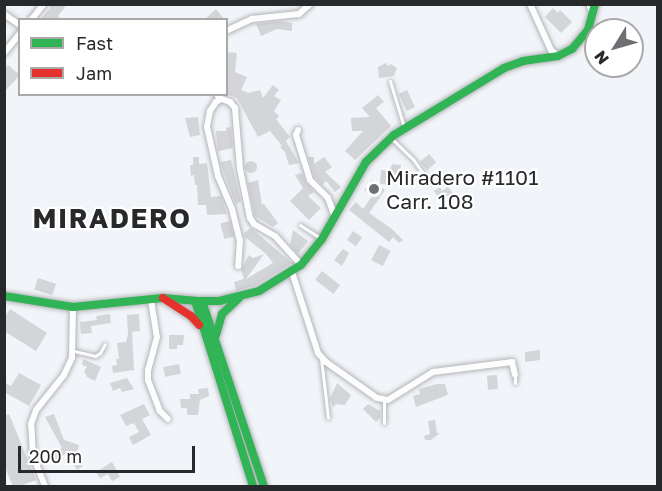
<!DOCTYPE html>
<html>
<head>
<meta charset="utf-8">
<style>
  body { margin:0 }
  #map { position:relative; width:662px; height:491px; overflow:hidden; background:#f1f4f8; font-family:"Golos Text",sans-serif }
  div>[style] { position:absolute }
  .building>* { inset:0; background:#d3d5d8; transform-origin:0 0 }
  .round { border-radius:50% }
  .roads { filter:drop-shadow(0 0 2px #b3b5b8) drop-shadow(0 0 2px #b3b5b8) }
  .lane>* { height:3px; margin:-1.5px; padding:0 1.5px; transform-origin:1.5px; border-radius:1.5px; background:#fdfdfe }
  .street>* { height:6px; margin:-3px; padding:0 3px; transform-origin:3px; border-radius:3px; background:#fdfdfe }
  .fast>* { height:8px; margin:-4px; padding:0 4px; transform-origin:4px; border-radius:4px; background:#30b455 }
  .jam>* { height:8px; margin:-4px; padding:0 4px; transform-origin:4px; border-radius:4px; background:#e5322d }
  .dots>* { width:16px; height:16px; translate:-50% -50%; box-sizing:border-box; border:3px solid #fff; border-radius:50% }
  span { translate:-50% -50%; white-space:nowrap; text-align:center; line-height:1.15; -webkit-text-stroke:4.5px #fff; paint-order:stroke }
  .poi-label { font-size:21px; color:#27292b }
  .left { translate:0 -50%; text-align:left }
  .district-label { font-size:27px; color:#27292b; font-weight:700; letter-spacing:1.5px }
  .frame { position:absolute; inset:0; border:6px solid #27292b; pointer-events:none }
  .legend { position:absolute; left:18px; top:18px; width:210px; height:78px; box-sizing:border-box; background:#fff; border:2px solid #a9a9aa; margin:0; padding:8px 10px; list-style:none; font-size:18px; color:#27292b }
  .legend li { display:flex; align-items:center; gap:12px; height:30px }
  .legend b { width:30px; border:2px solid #a9a9aa }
  .north { position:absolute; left:584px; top:18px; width:60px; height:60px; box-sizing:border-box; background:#fff; border:2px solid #a9a9aa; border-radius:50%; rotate:233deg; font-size:16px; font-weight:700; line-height:24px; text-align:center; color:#27292b }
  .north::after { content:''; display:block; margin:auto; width:21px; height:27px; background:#6e7073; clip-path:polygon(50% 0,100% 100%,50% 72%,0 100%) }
  .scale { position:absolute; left:18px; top:446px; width:177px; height:27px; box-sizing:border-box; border:3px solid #27292b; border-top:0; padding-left:8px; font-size:18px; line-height:21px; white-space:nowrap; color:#27292b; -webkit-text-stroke:4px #fff; paint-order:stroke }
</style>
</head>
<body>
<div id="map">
  <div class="building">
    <div style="clip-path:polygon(49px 4px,62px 4px,65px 7px,58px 16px,61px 20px,40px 20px,50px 8px)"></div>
    <div style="clip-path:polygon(553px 8px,558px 13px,560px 10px,572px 22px,561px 33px,545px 17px)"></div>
    <div style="clip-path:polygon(216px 9px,225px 20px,204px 20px)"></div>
    <div style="clip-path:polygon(279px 21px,292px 23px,292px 31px,277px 29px,261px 36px,256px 24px)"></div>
    <div style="clip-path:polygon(226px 52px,237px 53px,235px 72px,247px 77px,241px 90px,249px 93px,260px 90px,263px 98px,273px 85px,279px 90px,274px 96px,281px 100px,274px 111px,279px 116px,276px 119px,290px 137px,286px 141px,299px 163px,289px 165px,285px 152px,280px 147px,282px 146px,270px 131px,258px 137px,237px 98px,226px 94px)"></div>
    <div style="clip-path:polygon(386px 63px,388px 66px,391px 64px,397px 68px,394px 76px,379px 78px,378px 67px)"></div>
    <div style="clip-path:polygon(8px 65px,20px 75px,4px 92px,4px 69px)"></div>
    <div style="left:407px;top:90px;width:19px;height:9px;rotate:65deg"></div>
    <div style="clip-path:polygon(378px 95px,384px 102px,376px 108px,391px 126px,355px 160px,345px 151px,363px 131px,352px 131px,351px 118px,370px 117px,362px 108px)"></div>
    <div style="clip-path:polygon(198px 117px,200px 135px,190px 137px,185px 118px)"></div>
    <div style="clip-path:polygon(231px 127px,233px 148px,218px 151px,216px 131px,226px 131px,226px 128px)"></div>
    <div style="left:429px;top:154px;width:11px;height:12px;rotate:49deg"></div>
    <div style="clip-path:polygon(193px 157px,199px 157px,199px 164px,207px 163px,211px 197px,221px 196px,227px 214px,207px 215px,206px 205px,198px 205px,197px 185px,195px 185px,194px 175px,191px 176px,190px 165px,193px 165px)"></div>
    <div style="clip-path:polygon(308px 157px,314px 157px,314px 164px,324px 157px,332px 167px,325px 172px,341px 187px,335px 192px,326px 181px,322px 185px,315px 177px)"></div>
    <div style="clip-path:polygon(231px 160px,241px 201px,236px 205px,220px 162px)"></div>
    <div class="round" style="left:245px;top:161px;width:12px;height:12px"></div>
    <div style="clip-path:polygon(393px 164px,401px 165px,398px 182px,393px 181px,391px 185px,380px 184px,381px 170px,388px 171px)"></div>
    <div style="clip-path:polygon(302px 173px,306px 183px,314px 192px,308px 196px,321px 208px,309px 220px,290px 201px,303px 188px,295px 175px)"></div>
    <div style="clip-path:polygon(258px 180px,262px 205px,264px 204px,278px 223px,273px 227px,255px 216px,248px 183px)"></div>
    <div style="clip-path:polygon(372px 180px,385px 190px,369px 213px,392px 229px,403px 240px,399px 243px,393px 237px,389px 242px,349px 210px,356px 202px,363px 209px,372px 196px,364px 190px)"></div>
    <div style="clip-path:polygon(440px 187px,442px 191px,448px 187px,453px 193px,441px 201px,434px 191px)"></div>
    <div style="left:230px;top:221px;width:16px;height:10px;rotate:75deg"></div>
    <div style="clip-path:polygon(251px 228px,292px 263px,256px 285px,236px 291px,234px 282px,244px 279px,241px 270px,249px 255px,253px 258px,264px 254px,246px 279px,273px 263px,266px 254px,245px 237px,244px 233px)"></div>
    <div style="clip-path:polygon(293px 230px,308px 241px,298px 254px,290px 245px)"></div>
    <div style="left:353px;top:231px;width:11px;height:11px;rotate:34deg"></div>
    <div style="left:379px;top:245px;width:13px;height:17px;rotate:27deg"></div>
    <div style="clip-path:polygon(343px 249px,349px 253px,342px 266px,334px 260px)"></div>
    <div style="left:322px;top:271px;width:23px;height:11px;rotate:38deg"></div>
    <div style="left:38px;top:278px;width:19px;height:12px;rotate:18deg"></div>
    <div style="clip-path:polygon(10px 309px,47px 333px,36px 351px,4px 331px,4px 318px)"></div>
    <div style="clip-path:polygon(110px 314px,111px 323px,91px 326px,92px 333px,81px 334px,80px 322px,97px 320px,96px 316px)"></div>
    <div style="clip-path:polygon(139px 314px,140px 331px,132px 332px,134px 370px,113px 373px,112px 366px,117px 365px,116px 359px,119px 359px,117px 343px,126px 342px,128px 335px,127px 315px)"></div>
    <div style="clip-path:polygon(169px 335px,184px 335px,183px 345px,177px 345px,177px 349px,169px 349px)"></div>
    <div style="clip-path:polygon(540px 350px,540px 360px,525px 362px,525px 352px)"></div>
    <div style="clip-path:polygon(83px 359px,101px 367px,95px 381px,87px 377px,84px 371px,87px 367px,82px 365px)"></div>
    <div style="left:179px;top:364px;width:10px;height:16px;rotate:79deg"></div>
    <div style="clip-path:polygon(19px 373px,41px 385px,29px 406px,4px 392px,4px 382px,11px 386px)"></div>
    <div style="left:497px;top:375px;width:14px;height:10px;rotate:86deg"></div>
    <div style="clip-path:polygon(127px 378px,134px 389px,122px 392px,120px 388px,113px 391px,110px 383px)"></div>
    <div style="clip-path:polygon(337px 383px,351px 395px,345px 405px,336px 404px,333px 407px,330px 399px)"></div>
    <div style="clip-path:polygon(437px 384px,445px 384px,448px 394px,445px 396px,416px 407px,413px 396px,420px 394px,419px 389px)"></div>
    <div style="clip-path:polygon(208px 388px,209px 396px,200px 400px,198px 415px,187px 415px,187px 408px,181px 408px,180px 399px,190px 399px,190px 394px,199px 394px,198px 389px)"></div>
    <div style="clip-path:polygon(144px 404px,150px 415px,142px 419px,151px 435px,133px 445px,129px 437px,139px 432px,134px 423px,126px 426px,120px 415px)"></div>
    <div style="clip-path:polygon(368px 404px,380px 411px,380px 418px,376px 422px,363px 409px)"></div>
    <div style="clip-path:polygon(9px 414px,36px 480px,20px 486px,13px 486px,4px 465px,4px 416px)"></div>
    <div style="clip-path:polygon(54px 414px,64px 440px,79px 445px,76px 455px,83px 466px,77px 470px,67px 453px,54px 461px,50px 456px,62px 448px,45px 417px)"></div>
    <div style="clip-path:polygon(435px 420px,437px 433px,440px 433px,431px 440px,425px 440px,424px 436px,430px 434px,428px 421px)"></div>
    <div style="clip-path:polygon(112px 462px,120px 477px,112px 481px,108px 474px,100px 478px,96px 472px)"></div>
  </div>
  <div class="roads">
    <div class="lane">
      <div style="left:587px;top:4px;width:8px;rotate:67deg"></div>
      <div style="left:390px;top:81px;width:48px;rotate:73.1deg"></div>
      <div style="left:392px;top:139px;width:29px;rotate:44deg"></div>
      <div style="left:413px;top:159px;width:29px;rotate:55deg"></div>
      <div style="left:300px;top:225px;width:24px;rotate:33deg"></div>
      <div style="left:74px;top:351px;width:22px;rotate:13deg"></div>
      <div style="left:95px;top:356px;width:6px;rotate:-31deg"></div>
      <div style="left:100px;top:353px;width:10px;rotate:-61deg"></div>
      <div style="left:321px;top:358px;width:60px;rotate:83.3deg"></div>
      <div style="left:515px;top:375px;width:8px;rotate:90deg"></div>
      <div style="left:384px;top:423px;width:22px;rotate:-90deg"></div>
    </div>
    <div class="street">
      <div style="left:530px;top:4px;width:51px;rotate:65.5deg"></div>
      <div style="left:551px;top:50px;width:9px;rotate:41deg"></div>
      <div style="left:4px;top:14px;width:19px;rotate:35deg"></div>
      <div style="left:31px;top:20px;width:21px;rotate:-51deg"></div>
      <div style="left:226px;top:31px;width:29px;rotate:-25deg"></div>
      <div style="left:252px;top:19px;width:47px;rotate:-6.1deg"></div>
      <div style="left:299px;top:14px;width:15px;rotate:-42deg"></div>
      <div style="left:4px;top:53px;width:26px;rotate:-51deg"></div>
      <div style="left:217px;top:94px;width:4px;rotate:63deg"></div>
      <div style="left:219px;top:98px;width:12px;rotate:20deg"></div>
      <div style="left:230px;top:102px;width:8px;rotate:50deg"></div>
      <div style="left:235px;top:108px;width:61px;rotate:85.3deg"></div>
      <div style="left:240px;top:169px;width:50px;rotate:78.5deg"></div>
      <div style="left:250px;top:218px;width:7px;rotate:56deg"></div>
      <div style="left:254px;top:224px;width:24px;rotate:30deg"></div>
      <div style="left:275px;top:236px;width:39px;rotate:48deg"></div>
      <div style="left:221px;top:99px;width:6px;rotate:149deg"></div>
      <div style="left:216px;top:102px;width:11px;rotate:124deg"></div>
      <div style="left:210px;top:111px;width:16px;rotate:101deg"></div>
      <div style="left:207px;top:127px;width:50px;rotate:77.3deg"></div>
      <div style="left:218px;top:176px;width:36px;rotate:67deg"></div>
      <div style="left:232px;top:209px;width:32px;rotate:76deg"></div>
      <div style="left:240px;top:240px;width:26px;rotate:94deg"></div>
      <div style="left:298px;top:130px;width:5px;rotate:112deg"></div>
      <div style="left:296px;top:135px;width:47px;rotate:72.7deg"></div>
      <div style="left:310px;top:180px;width:25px;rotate:45deg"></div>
      <div style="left:328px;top:198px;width:20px;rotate:70deg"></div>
      <div style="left:292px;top:272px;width:85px;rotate:72.2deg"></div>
      <div style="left:318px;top:353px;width:12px;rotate:48deg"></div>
      <div style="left:326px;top:362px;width:62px;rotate:35.2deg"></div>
      <div style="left:377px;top:398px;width:11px;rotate:10deg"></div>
      <div style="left:388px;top:400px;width:53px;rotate:-31.9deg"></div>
      <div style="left:433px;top:372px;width:80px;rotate:-7.2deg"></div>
      <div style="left:512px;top:362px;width:13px;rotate:77deg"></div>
      <div style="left:151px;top:300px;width:37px;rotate:81deg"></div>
      <div style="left:157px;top:337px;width:34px;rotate:105deg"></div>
      <div style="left:148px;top:370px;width:10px;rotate:90deg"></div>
      <div style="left:148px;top:380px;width:33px;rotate:69deg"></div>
      <div style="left:160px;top:411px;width:11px;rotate:45deg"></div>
      <div style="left:45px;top:486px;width:31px;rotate:-112deg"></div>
      <div style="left:33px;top:457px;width:33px;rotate:-93deg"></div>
      <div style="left:31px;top:424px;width:15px;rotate:-70deg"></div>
      <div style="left:36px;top:410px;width:45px;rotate:-51.3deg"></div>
      <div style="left:64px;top:375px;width:19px;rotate:-65deg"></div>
      <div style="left:72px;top:358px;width:51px;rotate:-88.9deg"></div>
    </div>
    <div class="fast">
      <div style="left:4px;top:296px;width:70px;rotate:9.1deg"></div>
      <div style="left:73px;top:307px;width:90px;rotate:-5.7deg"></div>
      <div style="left:163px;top:298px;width:32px;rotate:5deg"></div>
      <div style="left:202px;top:301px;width:195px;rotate:71.5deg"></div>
      <div style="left:216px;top:335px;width:22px;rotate:-74deg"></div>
      <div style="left:222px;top:314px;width:23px;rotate:-43deg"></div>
      <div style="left:253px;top:486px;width:194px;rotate:-107.4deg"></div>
      <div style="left:195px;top:301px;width:24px"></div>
      <div style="left:219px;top:301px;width:41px;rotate:-14deg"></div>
      <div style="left:259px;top:291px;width:49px;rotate:-31.8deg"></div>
      <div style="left:301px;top:265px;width:33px;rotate:-51deg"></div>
      <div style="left:322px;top:239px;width:89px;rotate:-60.3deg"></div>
      <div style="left:366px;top:162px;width:39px;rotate:-44deg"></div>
      <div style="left:394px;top:135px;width:129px;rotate:-31.3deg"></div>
      <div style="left:504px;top:68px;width:20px;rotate:-20deg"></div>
      <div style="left:523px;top:61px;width:35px;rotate:-8deg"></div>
      <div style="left:558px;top:56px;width:16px;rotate:-27deg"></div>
      <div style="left:572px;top:49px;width:25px;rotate:-50deg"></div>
      <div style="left:588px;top:30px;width:27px;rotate:-75deg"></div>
    </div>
    <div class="jam">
      <div style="left:163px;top:298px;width:33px;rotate:33deg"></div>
      <div style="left:191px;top:316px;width:12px;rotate:48deg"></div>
    </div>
  </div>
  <div class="dots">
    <div style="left:374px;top:189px;background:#6e7073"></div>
  </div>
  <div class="poi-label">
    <span class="left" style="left:386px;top:189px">Miradero #1101<br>Carr. 108</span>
  </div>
  <div class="district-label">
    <span style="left:112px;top:219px">MIRADERO</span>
  </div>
  <div class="frame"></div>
  <ul class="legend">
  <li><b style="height:8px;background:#30b455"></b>Fast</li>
  <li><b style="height:8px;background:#e5322d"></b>Jam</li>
  </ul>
  <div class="north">N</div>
  <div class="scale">200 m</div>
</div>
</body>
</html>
